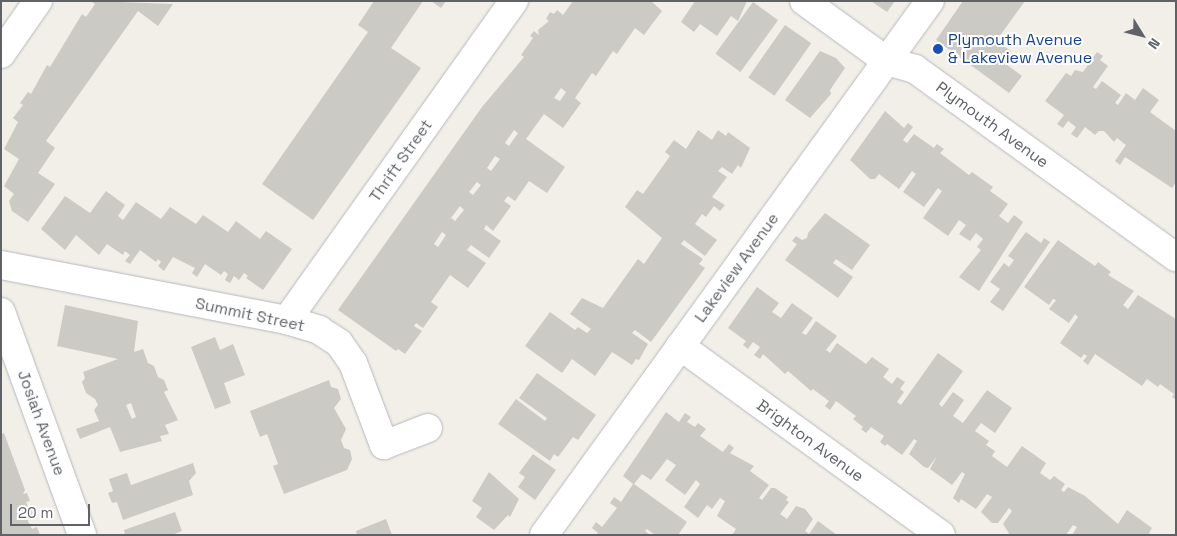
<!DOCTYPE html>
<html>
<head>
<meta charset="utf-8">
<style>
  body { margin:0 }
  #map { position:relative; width:1177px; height:536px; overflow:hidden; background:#f1efe8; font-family:"Space Grotesk",sans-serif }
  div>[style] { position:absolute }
  .building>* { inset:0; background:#cccac5; transform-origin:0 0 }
  .roads { filter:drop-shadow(0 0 1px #b5b8bc) drop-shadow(0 0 1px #b5b8bc) }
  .minor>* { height:28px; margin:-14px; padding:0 14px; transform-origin:14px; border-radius:14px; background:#fff }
  .dots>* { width:14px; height:14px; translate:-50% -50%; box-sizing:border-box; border:2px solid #fff; border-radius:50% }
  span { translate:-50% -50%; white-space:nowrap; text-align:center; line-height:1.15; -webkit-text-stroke:4px #fff; paint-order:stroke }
  .transit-label { font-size:16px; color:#164399 }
  .left { translate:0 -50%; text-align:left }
  .street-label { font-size:16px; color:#5f6368 }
  .frame { position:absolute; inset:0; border:2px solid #5f6368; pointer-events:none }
  .north { position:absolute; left:1117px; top:10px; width:50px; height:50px; -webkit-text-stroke:4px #fff; paint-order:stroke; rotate:126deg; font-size:14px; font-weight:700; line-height:20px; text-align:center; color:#5f6368 }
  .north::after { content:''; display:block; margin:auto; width:18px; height:22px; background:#5f6368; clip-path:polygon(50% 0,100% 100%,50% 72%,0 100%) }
  .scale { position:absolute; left:10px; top:504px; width:80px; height:22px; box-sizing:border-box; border:2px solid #5f6368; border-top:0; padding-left:6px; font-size:15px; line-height:18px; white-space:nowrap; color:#5f6368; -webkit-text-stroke:4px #fff; paint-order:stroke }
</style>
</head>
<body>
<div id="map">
  <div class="building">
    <div style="clip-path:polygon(91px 1px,173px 4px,158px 26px,138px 11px,46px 141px,55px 148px,38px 173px,55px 184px,28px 222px,12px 211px,9px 201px,14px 194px,4px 186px,19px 159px,4px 149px,18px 122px,13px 118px,23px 105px,20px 103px,28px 92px,31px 94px,47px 65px,50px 67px,82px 14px,86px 17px,95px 4px)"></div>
    <div style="clip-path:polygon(374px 1px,423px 1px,391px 48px,421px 68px,313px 220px,262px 184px,368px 32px,358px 25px)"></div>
    <div style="clip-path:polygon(431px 1px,446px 1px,441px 8px)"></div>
    <div style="clip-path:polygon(evenodd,573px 1px,651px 1px,662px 11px,644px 35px,635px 28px,617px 54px,613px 51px,596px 76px,592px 73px,575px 98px,581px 103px,563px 128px,544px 114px,526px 139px,565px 167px,547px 193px,529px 181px,515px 201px,508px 196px,504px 201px,511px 206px,493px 231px,486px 225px,484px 229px,501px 241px,489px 258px,471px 245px,467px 250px,486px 263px,468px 288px,450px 275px,431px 302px,438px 307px,423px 328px,416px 323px,414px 326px,422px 331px,405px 354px,398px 349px,396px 351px,338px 310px,482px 107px,524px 57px,521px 55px,533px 38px,530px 36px,534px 31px,539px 35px,538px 30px,549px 21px,546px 19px,550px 12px,554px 14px,557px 10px,563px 15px,573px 1px,561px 88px,566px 92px,560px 101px,554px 98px,561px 88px,573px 1px,514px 130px,518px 133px,509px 146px,505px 143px,514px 130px,573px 1px,495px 156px,500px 159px,491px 171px,487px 168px,495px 156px,573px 1px,477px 182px,481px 185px,473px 195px,469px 192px,477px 182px,573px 1px,460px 206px,464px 210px,455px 221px,451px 218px,460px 206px,573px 1px,442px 232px,446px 235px,438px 247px,434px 244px,442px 232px)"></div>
    <div style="clip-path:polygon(695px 1px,747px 1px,738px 21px,731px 16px,717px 36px,700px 24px,694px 32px,681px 22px)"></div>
    <div style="clip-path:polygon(871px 1px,895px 1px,887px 12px)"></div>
    <div style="clip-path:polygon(963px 1px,1025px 1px,996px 41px,1011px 51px,1003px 62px,1022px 76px,1009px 93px,936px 40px)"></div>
    <div style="left:753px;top:2px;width:31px;height:64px;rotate:36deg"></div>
    <div style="left:785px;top:25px;width:32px;height:64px;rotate:35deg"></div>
    <div style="clip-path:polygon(820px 51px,836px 58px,845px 68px,830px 90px,831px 94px,810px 118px,785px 100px)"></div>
    <div style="clip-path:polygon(1097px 52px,1103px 56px,1100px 60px,1108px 66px,1093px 87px,1096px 89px,1102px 81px,1121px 95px,1115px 103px,1118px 105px,1126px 93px,1135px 100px,1143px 88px,1159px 100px,1150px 112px,1176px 131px,1176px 182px,1172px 188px,1125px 157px,1120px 165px,1115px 161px,1126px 145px,1117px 138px,1114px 142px,1104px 131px,1099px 131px,1095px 135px,1085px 127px,1077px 138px,1071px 134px,1076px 127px,1068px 121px,1063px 128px,1057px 124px,1064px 115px,1045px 101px,1066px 73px,1071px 76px,1075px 70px,1083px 72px)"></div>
    <div style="clip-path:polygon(885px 111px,904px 128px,908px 123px,913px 127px,903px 140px,907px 143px,914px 134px,934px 148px,937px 144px,944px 149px,940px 153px,969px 175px,972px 172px,993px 187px,990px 191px,1008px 204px,999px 216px,1008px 223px,1014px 215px,1023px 222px,979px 291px,959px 277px,981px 250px,977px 247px,983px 239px,976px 233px,970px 241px,959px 234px,966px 225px,959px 220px,948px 236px,923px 218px,942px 191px,938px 188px,924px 207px,903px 192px,916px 174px,912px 171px,899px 189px,879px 174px,875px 179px,870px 179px,850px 160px)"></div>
    <div style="clip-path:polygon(698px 130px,712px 140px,718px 130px,726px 136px,728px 132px,750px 148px,741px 168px,738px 165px,732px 174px,722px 167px,718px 171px,727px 177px,712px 197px,725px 205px,720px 211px,714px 206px,706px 217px,702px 214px,695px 224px,717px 240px,705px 256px,684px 240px,681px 244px,703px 259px,699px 264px,705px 268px,651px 342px,635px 330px,632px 333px,648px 344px,639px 360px,636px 359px,632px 365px,612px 352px,595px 376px,572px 359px,562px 373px,525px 346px,550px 312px,575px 330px,578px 327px,587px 333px,591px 329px,570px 314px,582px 298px,603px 308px,638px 259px,644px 264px,662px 238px,625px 207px,637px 190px,643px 194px,670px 156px,665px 152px,674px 140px,686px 149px)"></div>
    <div style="clip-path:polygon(106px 191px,125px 205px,118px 216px,123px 220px,136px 202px,161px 219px,170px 207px,196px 224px,203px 215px,228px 232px,236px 221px,260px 239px,266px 231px,292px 249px,263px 290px,246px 278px,248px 276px,244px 273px,239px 280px,234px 276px,230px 283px,225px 280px,228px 274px,224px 271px,221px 275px,205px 264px,197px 277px,192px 273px,195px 268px,173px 257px,164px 271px,158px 266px,161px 262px,158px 259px,156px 262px,140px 250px,130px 264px,125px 261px,130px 255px,125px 251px,123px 255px,107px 244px,99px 255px,76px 235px,65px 250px,41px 229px,65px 196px,90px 213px)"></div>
    <div style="clip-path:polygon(825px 213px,870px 245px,852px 270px,836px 259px,833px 263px,853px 277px,838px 298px,785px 260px,797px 244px,792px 241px,796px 236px,802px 240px,807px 238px,808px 233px)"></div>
    <div style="clip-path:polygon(1026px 232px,1041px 243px,1044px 238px,1050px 242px,1003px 311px,990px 302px,1000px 289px,990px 282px,1004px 263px,1009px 267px,1014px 260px,1008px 256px)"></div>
    <div style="clip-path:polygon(1058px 240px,1095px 266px,1098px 262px,1111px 272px,1108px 275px,1134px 291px,1123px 305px,1128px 309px,1138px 295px,1176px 319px,1176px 400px,1172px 397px,1174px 394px,1160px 384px,1158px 387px,1147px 379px,1142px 386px,1095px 354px,1088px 365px,1083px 361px,1087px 356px,1084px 354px,1081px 358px,1060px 343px,1078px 317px,1075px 314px,1069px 323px,1049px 309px,1056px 300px,1053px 299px,1049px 305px,1024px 287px)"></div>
    <div style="clip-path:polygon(757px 287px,779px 303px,772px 312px,781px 318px,792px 303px,813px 318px,802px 333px,806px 335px,816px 321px,837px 336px,826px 350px,830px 353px,837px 343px,866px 364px,872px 357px,889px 369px,883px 377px,892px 384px,897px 377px,905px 382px,900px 389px,904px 392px,897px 402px,901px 405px,938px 353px,963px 371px,939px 404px,942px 407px,953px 392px,964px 400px,953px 416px,963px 423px,987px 390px,1012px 408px,995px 433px,981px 423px,975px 431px,989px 441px,986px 445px,995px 451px,992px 456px,1007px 467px,1022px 446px,1046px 463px,1040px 473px,1050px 480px,1054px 476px,1065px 484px,1061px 490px,1064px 492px,1068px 487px,1085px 496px,1118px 524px,1127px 510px,1152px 528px,1149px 533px,1152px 535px,1072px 535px,1077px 527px,1073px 525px,1066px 535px,1010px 535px,1003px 524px,1012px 511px,1009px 508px,998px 523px,992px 523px,981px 512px,992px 497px,987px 494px,976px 509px,961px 499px,959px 503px,953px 498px,965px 474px,962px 472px,952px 485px,930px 469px,937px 456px,928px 468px,924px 467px,909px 454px,917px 441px,914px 439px,902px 455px,887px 444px,885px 446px,880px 442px,884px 436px,871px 427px,866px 433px,861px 429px,863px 427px,853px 419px,856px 416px,836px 401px,830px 410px,825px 406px,829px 401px,813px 389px,811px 391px,788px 371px,785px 374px,763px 354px,760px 359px,754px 355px,760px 347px,753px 342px,748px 349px,743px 345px,746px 341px,728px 328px)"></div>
    <div style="clip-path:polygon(evenodd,65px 305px,138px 321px,134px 352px,143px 349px,148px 363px,154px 366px,158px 377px,164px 380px,168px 390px,164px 392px,178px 420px,165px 425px,169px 434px,160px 436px,162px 441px,120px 452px,110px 427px,80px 439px,76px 429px,99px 421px,94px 410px,98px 405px,95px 399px,86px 393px,82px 382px,85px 378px,83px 372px,118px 359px,57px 346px,65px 305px,131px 403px,136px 417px,132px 419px,126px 405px,131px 403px)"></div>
    <div style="clip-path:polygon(215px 337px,220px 350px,233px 344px,245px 375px,224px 383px,231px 403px,215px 409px,191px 347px)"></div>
    <div style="clip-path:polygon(537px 373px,596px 415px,578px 440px,573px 437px,558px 457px,554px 454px,550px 461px,498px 424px,516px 399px,545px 421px,547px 418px,519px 398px)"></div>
    <div style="clip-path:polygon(329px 380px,331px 387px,338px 389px,341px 399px,334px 408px,346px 429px,341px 440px,344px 448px,350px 450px,352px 459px,347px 470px,284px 494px,273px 466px,278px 464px,267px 434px,260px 437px,250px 411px)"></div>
    <div style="clip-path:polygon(666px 412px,679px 422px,685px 413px,691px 417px,687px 422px,695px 427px,698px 423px,706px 429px,700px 436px,723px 452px,729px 444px,734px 448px,730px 453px,754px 466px,750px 471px,769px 485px,759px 498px,762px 500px,771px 488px,775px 488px,788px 497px,786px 500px,789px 502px,780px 514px,787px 519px,796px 506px,805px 509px,813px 519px,805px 531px,809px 534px,818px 521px,837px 535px,732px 535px,736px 529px,717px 516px,725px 501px,720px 498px,712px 509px,707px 505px,698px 518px,684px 507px,700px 484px,696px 480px,685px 495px,665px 480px,676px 465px,667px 459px,651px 480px,642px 474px,634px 484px,687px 522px,678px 535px,655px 535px,647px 529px,645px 531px,650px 535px,597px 535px,598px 533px,592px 528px,596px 522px,602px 527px,617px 508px,610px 503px,614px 497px,621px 502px,633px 484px,623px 476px)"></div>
    <div style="clip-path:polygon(4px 433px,25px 490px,23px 494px,27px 493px,30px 501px,26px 502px,28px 507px,32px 505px,35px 514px,29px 517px,28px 521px,32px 529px,37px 527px,40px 535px,1px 535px,1px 434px)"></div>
    <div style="clip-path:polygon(533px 454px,556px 470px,535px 500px,518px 487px,525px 477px,519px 473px)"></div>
    <div style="clip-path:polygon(193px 463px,196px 473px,189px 481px,193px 495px,123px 520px,117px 502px,112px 503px,108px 493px,113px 491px,109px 479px,127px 473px,131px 485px)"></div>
    <div style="clip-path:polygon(489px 472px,519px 499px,510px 517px,508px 515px,494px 530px,476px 517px,482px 508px,472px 501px)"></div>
    <div style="clip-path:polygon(175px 512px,182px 531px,172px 535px,125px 535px,124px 530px)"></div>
    <div style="clip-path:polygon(386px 519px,392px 535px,357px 535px,356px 531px)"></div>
  </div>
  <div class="roads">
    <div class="minor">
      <div style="left:804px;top:1px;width:102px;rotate:35.9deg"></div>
      <div style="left:887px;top:61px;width:29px;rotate:16deg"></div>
      <div style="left:915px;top:69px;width:322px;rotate:35.8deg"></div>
      <div style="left:1px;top:54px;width:65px;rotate:-55.1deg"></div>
      <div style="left:1px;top:265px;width:291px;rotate:10.9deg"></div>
      <div style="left:287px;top:320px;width:34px;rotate:17deg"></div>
      <div style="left:319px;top:330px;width:24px;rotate:33deg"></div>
      <div style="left:339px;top:343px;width:24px;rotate:55deg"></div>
      <div style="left:353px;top:363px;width:88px;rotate:69.3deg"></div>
      <div style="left:384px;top:445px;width:47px;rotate:-21.1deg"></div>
      <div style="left:1px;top:312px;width:237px;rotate:70deg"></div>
      <div style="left:287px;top:320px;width:392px;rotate:-54.6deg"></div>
      <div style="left:680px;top:346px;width:322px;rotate:35.9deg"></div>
      <div style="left:544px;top:535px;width:659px;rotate:-54.14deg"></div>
    </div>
  </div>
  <div class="dots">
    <div style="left:938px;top:49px;background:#1a4fb4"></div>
  </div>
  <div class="transit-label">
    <span class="left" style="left:948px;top:49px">Plymouth Avenue<br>&amp; Lakeview Avenue</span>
  </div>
  <div class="street-label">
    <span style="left:992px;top:125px;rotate:36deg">Plymouth Avenue</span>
    <span style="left:401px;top:161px;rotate:-55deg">Thrift Street</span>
    <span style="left:737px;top:268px;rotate:-54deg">Lakeview Avenue</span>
    <span style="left:250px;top:315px;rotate:12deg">Summit Street</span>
    <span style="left:41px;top:423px;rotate:70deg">Josiah Avenue</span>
    <span style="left:810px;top:441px;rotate:36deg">Brighton Avenue</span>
  </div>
  <div class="frame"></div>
  <div class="north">N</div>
  <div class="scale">20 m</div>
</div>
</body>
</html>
